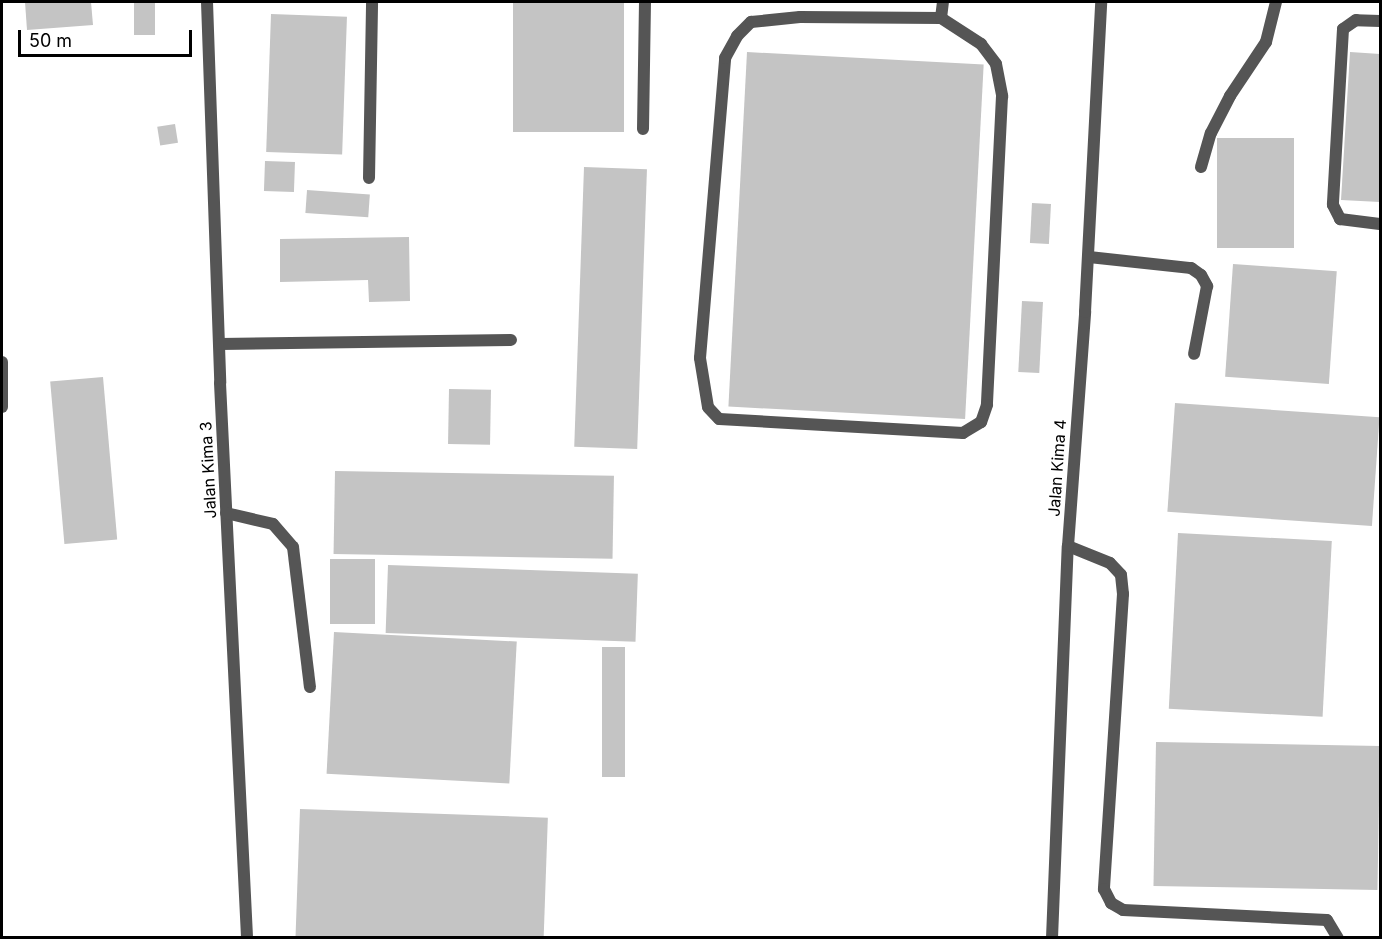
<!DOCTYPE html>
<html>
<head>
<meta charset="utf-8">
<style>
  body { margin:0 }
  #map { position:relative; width:1382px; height:939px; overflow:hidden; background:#fff; font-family:Inter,sans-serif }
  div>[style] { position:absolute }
  .building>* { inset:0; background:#c4c4c4; transform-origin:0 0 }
  .lane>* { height:12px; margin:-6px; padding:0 6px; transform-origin:6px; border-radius:6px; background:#555 }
  .street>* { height:12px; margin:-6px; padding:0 6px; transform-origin:6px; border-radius:6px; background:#555 }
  span { translate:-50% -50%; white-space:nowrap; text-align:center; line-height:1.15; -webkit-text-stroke:6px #fff; paint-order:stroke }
  .street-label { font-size:16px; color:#000 }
  .frame { position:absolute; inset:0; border:3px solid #000; pointer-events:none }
  .scale { position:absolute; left:18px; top:30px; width:174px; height:27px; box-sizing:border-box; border:3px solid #000; border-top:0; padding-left:8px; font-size:18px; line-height:21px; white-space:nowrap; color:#000; -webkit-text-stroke:4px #fff; paint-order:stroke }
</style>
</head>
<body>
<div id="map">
  <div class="building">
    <div style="clip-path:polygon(25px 2px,91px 2px,93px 25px,27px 30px)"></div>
    <div style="left:134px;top:2px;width:21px;height:33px"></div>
    <div style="left:513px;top:2px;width:111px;height:130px"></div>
    <div style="left:271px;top:14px;width:76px;height:138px;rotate:2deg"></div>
    <div style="left:747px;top:52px;width:237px;height:355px;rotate:3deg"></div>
    <div style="clip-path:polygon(1350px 52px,1380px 54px,1380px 202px,1341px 200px)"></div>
    <div style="left:175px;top:124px;width:19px;height:18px;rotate:81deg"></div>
    <div style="left:1217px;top:138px;width:77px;height:110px"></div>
    <div style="left:265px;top:161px;width:30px;height:30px;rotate:2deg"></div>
    <div style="left:584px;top:167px;width:63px;height:280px;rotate:2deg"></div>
    <div style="left:307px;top:190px;width:63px;height:23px;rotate:4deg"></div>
    <div style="left:1032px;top:203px;width:19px;height:40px;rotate:3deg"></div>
    <div style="clip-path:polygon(409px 237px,410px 301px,369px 302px,368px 280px,280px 282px,280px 239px)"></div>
    <div style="left:1233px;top:264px;width:104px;height:113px;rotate:4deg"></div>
    <div style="left:1022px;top:301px;width:21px;height:71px;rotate:3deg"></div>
    <div style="left:103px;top:377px;width:163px;height:53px;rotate:85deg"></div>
    <div style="left:449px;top:389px;width:42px;height:55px;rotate:1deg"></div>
    <div style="left:1175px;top:403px;width:205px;height:109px;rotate:4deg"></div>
    <div style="left:335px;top:471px;width:279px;height:83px;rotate:1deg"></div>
    <div style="left:1178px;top:533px;width:154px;height:176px;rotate:3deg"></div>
    <div style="left:375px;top:559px;width:65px;height:45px;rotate:90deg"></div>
    <div style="left:388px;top:565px;width:250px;height:68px;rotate:2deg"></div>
    <div style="left:334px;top:632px;width:183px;height:142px;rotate:3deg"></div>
    <div style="left:602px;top:647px;width:23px;height:130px"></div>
    <div style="left:1156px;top:742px;width:224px;height:144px;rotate:1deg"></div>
    <div style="left:300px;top:809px;width:248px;height:129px;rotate:2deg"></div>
  </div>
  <div class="lane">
    <div style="left:207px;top:2px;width:381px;rotate:88deg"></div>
    <div style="left:220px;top:383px;width:556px;rotate:87.21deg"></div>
    <div style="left:800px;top:17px;width:141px;rotate:0.4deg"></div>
    <div style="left:941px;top:18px;width:48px;rotate:33deg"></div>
    <div style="left:981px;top:44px;width:25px;rotate:53deg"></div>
    <div style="left:996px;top:64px;width:33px;rotate:79deg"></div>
    <div style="left:1002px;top:96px;width:309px;rotate:92.8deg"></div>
    <div style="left:987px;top:405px;width:18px;rotate:109deg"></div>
    <div style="left:981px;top:422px;width:21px;rotate:149deg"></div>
    <div style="left:963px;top:433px;width:244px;rotate:-176.7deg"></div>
    <div style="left:719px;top:419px;width:16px;rotate:-133deg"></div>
    <div style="left:708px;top:407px;width:50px;rotate:-99.3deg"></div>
    <div style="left:700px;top:358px;width:301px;rotate:-85.2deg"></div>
    <div style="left:725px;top:58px;width:25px;rotate:-61deg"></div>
    <div style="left:737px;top:36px;width:20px;rotate:-45deg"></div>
    <div style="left:751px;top:22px;width:49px;rotate:-5.8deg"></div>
    <div style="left:941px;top:18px;width:16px;rotate:-83deg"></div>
    <div style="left:1380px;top:21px;width:24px;rotate:-178deg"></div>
    <div style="left:1356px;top:20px;width:16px;rotate:145deg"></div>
    <div style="left:1343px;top:29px;width:176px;rotate:93.3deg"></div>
    <div style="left:1333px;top:205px;width:16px;rotate:63deg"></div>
    <div style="left:1340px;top:219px;width:40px;rotate:7.1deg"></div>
    <div style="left:643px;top:129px;width:127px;rotate:-89.1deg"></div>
    <div style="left:1201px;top:167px;width:35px;rotate:-74deg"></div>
    <div style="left:1211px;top:133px;width:42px;rotate:-62.8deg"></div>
    <div style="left:1230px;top:96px;width:65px;rotate:-56.3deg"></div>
    <div style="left:1266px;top:42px;width:41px;rotate:-76deg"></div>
    <div style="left:369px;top:178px;width:176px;rotate:-89deg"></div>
    <div style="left:1089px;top:257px;width:103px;rotate:6.2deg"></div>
    <div style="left:1191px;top:268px;width:12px;rotate:35deg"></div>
    <div style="left:1201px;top:275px;width:13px;rotate:61deg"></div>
    <div style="left:1207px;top:286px;width:69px;rotate:100.8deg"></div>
    <div style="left:220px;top:344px;width:291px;rotate:-0.8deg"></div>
    <div style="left:2px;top:362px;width:45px;rotate:90deg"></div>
    <div style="left:226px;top:513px;width:48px;rotate:13.2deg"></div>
    <div style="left:273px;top:524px;width:30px;rotate:49deg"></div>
    <div style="left:293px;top:547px;width:141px;rotate:83.1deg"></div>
    <div style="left:1068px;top:546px;width:45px;rotate:22deg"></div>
    <div style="left:1110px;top:563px;width:16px;rotate:47deg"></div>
    <div style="left:1121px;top:575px;width:19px;rotate:84deg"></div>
    <div style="left:1123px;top:594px;width:296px;rotate:93.7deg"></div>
    <div style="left:1104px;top:889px;width:16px;rotate:63deg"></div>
    <div style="left:1111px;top:903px;width:14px;rotate:30deg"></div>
    <div style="left:1123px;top:910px;width:204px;rotate:2.8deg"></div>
    <div style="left:1327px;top:920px;width:21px;rotate:59deg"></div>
  </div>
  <div class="street">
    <div style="left:1052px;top:938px;width:392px;rotate:-87.7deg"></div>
    <div style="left:1068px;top:546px;width:235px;rotate:-85.8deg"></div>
    <div style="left:1085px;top:312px;width:310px;rotate:-87deg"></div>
  </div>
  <div class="street-label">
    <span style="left:1057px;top:468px;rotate:-86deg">Jalan Kima 4</span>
    <span style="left:208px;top:470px;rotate:-93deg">Jalan Kima 3</span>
  </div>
  <div class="frame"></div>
  <div class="scale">50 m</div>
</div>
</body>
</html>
